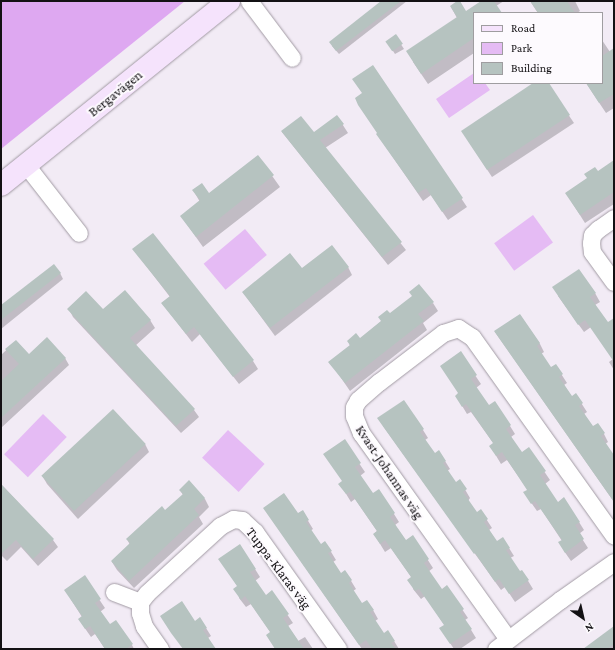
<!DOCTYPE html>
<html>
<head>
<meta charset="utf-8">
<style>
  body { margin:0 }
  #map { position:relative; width:615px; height:650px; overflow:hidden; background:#f2ebf5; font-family:"Crimson Pro",serif }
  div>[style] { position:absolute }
  .green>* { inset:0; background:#e5bbf4; transform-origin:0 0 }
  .forest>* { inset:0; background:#dea8f1 }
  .shadow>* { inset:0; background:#0003 }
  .building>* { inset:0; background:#b6c3c0; transform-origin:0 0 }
  .roads { filter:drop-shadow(0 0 1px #a29ba4) drop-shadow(0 0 1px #a29ba4) }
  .street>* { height:17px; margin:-8.5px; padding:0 8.5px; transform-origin:8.5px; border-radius:8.5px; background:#fff }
  .secondary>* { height:22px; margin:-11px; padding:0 11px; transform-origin:11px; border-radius:11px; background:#f5e3fc }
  span { translate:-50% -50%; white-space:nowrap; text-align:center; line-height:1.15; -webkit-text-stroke:4px #fdfafe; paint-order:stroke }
  .street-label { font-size:14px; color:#131114 }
  .frame { position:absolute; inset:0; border:2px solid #131114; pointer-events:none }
  .legend { position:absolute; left:473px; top:12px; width:130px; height:72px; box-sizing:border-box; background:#fdfafe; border:1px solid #9f9da0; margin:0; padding:5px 7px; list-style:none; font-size:12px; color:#131114 }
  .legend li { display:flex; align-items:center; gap:8px; height:20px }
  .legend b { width:20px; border:1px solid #9f9da0 }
  .north { position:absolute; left:563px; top:598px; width:40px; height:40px; -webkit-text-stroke:3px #fdfafe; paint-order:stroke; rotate:146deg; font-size:11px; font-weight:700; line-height:16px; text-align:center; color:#131114 }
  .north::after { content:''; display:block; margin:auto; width:14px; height:18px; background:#131114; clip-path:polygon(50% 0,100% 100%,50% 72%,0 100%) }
</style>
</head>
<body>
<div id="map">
  <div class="green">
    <div style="clip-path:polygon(474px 73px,474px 83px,485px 83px,490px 90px,449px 118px,436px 99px)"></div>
    <div style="left:533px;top:215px;width:34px;height:48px;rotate:54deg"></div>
    <div style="left:245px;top:229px;width:34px;height:54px;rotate:50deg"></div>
    <div style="left:43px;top:414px;width:33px;height:56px;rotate:44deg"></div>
    <div style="left:228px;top:430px;width:50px;height:38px;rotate:43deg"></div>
  </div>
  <div class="forest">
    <div style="clip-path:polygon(1px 1px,185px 1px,1px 149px)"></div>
  </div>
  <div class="shadow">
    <div style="clip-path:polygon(383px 1px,407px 1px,339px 54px,332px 46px)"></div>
    <div style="clip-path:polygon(482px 1px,504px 1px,496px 6px,501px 13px,474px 13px,474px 53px,428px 84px,413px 62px,457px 18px,451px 7px,466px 12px)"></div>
    <div style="clip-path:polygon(530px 1px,575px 1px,580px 11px,577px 13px,538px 13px)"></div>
    <div style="clip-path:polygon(395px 35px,404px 49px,395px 54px,389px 45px)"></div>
    <div style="clip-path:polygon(602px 40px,614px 58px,614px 108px,606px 113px,586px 83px,602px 83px)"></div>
    <div style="clip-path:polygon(373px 66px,467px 207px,448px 220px,431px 195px,423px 201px,377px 134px,378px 134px,363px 94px)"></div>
    <div style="clip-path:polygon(535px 83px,547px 83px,574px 123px,492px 177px,467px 139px)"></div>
    <div style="clip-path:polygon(337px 116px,348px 133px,325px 148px,406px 250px,388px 265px,282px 132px,314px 134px)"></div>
    <div style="clip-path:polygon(258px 156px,280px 187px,203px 247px,181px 216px,200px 202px,193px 190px,209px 194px)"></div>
    <div style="clip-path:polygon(614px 161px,614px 204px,585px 223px,571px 201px,598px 172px)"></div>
    <div style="clip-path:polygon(134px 250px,253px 361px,258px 369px,239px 384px,200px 334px,192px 342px,162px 303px,170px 297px)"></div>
    <div style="clip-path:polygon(348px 267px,352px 275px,275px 336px,243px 292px,302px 270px)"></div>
    <div style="clip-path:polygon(60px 273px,63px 279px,1px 329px,1px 307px)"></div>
    <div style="clip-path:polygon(595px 293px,600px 302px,595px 305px,607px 324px,614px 319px,614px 370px,609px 362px,613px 359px,591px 327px,584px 332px,558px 296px)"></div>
    <div style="clip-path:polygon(433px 303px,438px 311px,423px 323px,427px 330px,350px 391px,330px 362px,350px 346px,348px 341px,360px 339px,390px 314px)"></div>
    <div style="clip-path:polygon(69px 309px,103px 310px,150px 320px,155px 328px,135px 346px,194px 410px,199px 417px,181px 433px,73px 317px)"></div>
    <div style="clip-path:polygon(520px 315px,540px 344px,544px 352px,541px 354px,551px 369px,556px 366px,567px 383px,564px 385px,572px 397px,576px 395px,587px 412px,584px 414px,593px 427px,604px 434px,608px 442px,605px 444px,614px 457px,614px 502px,495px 332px)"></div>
    <div style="clip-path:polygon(16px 341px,29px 355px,65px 358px,69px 365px,1px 428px,1px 355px)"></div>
    <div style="clip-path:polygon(460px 353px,481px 384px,476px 388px,489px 406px,495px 402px,515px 434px,511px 437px,522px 454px,529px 449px,550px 480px,545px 484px,557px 503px,579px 522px,584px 530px,579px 534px,588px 548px,571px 561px,564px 551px,562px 541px,541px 509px,537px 511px,530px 501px,528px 490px,507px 460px,501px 464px,495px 454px,494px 444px,471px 412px,467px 414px,461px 404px,459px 394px)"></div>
    <div style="clip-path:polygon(403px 401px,423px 430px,428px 438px,425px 440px,435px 455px,445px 461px,450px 469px,447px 471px,455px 484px,460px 481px,470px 498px,468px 501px,476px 514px,481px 511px,492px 528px,489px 530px,497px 542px,509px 548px,514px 556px,510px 558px,520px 572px,522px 571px,533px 589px,515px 602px,505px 587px,501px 590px,383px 426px)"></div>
    <div style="clip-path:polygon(344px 441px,365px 472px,360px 476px,373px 494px,379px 490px,399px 522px,395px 525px,406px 541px,413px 537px,433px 568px,428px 572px,441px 591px,447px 587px,468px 618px,465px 620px,476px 638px,460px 649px,454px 649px,446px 637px,445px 626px,425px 596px,421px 599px,413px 589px,412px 578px,391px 548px,385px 552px,374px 534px,377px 531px,355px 499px,351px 502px,340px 484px,343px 482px)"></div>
    <div style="clip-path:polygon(145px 444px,149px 452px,78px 519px,47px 484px,43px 477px)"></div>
    <div style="clip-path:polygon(189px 482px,205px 499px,209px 507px,199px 517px,203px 524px,134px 588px,117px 570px,112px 562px,130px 545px,127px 539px,165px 512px,183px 495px,180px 490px)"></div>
    <div style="clip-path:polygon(1px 484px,53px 540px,58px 547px,38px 566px,21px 547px,7px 561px,1px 555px)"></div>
    <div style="clip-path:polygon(264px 508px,298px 514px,302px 511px,313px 529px,310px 531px,320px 545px,325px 542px,336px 560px,333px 562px,341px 574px,345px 571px,356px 589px,353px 591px,362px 604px,373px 610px,378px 619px,375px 621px,384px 634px,394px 641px,399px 649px,362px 649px)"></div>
    <div style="clip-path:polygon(225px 567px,255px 569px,260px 577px,255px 581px,265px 596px,272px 592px,293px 623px,288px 626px,298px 641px,305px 637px,313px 649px,276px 649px,271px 633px,251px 604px,246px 607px,239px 598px,238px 587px)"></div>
    <div style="clip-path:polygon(84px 577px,105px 608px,100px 612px,110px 626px,132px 645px,134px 649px,105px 649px,95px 634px,91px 637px,84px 627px,82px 617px,70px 598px)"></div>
    <div style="clip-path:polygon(195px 622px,206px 628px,211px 636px,208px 638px,215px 649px,183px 649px)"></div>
    <div style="clip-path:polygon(614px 627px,614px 649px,585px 649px)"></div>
  </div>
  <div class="building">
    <div style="clip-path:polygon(381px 1px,401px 1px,336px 51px,329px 42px)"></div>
    <div style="clip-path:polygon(457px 1px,460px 1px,466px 11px,481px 1px,494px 1px,502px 13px,474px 13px,474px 38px,421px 74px,406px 51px,457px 17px,450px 6px)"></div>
    <div style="clip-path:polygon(530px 1px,567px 1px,575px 13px,538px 13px)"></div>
    <div style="left:396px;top:34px;width:12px;height:13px;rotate:55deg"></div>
    <div style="clip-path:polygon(614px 48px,614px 94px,599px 103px,586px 83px,602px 83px,602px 56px)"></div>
    <div style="clip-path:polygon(373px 65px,463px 198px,442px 212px,426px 188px,418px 193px,376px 134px,377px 133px,358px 105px,355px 98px,362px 93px,352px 79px)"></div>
    <div style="clip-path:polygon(533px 83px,549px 83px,570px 115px,487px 170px,461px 131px)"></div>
    <div style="clip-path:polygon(337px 115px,344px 124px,320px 140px,402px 242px,382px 257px,281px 131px,301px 116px,314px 132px)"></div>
    <div style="clip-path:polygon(258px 155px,274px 175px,196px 237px,180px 216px,200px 200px,192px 190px,202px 183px,209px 193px)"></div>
    <div style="clip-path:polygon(614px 160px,614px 192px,580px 215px,565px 193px,587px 178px,584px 174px,595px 167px,598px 171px)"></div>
    <div style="clip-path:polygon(153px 233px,254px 360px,233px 377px,194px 327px,186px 334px,161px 303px,170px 296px,132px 249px)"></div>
    <div style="clip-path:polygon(332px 245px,349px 267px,270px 328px,242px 292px,290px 253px,302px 268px)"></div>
    <div style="clip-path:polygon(54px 264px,61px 273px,1px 320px,1px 305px)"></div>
    <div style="clip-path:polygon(579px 269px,596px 293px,590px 297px,608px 322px,614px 318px,614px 362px,585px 320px,578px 325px,552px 287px)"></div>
    <div style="clip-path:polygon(419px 284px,434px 302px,418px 314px,424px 321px,345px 383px,328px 362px,350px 345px,347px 341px,356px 333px,360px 338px,381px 321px,378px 317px,387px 310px,390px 313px,412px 296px,409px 292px)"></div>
    <div style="clip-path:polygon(125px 290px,151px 320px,130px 338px,195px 409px,176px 426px,67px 309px,86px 291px,103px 309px)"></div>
    <div style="clip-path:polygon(520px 314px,540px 343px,537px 346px,551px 367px,556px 364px,563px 374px,559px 377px,572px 396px,576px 393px,583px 403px,579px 406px,593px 426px,598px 423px,605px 433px,601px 436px,614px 455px,614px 502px,494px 331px)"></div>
    <div style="clip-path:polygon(47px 337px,66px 358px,1px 418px,1px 381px,19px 364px,5px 349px,16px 340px,29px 354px)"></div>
    <div style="clip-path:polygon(461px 351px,477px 375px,471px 379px,489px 405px,495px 401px,511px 425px,506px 429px,522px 452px,529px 447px,546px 471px,540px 475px,558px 502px,564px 497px,580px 522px,575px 525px,584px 539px,565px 553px,558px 542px,562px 540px,535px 501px,531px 504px,523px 492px,527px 490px,502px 452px,496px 456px,489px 446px,493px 443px,466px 404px,462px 407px,455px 396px,458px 393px,440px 366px)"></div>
    <div style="clip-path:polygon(404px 400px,424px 429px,420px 432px,435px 453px,439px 450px,446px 461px,443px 463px,456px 482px,460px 479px,467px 489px,463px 492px,477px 512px,481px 509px,488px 519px,484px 522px,497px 541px,503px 537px,510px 548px,506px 550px,520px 571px,522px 570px,529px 580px,509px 594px,499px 579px,495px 582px,475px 553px,474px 554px,377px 418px)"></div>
    <div style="left:113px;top:409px;width:48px;height:98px;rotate:47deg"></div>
    <div style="clip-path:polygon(345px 439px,361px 463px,355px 467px,373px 493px,379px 489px,395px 513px,390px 517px,406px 540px,413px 535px,429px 559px,424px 563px,442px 589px,447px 585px,464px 609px,460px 612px,472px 629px,450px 644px,439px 628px,444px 625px,419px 589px,415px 591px,407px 580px,411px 577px,385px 540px,380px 544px,373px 534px,377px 531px,350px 492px,346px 494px,338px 484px,342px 481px,323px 454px)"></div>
    <div style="clip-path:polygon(189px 480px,205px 498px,194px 509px,199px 515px,129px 581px,111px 561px,130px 543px,126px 539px,162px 506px,165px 510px,183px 494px,179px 490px)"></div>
    <div style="clip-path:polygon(1px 484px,54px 539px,33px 559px,16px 540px,1px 554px)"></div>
    <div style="clip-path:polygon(284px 493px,298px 513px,303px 510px,309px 520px,306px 522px,321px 544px,325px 541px,332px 551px,328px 553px,341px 573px,345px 570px,352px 580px,349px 583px,362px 603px,367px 600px,374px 610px,370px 612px,384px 633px,388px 630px,395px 641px,391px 643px,396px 649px,372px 649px,366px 640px,359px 645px,338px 615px,263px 508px)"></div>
    <div style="clip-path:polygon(240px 544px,256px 569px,250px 572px,266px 595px,272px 590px,289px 614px,283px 618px,304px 649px,275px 649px,266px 635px,270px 632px,245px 596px,241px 600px,233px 589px,237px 586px,218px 559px)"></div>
    <div style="clip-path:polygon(85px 575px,101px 599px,95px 603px,110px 624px,116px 620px,133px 644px,126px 649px,105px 649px,90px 626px,85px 629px,78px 619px,82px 616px,64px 590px)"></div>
    <div style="clip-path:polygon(182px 601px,195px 621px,200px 617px,207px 628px,203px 630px,216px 649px,183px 649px,171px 633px,160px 616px)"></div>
    <div style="clip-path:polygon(614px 626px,614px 644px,607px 649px,583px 649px)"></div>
  </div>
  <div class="roads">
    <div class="street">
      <div style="left:249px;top:1px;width:71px;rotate:53deg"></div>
      <div style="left:26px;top:165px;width:86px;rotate:52.1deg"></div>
      <div style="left:614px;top:218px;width:19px;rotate:145deg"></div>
      <div style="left:598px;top:229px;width:8px;rotate:135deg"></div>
      <div style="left:592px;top:235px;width:8px;rotate:97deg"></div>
      <div style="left:591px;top:243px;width:9px;rotate:84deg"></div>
      <div style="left:592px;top:252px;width:37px;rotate:54deg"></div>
      <div style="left:114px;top:592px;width:28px;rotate:21deg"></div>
      <div style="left:508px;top:639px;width:253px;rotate:-125.5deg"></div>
      <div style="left:361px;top:433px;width:18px;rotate:-112deg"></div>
      <div style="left:354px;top:416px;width:9px;rotate:-90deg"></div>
      <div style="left:354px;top:407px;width:8px;rotate:-60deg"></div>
      <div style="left:358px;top:400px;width:28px;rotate:-41deg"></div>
      <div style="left:379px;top:382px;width:81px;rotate:-37.4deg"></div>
      <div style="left:443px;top:333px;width:16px;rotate:-18deg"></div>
      <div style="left:458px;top:328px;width:17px;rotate:33deg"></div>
      <div style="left:472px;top:337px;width:244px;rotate:54.5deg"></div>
      <div style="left:160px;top:649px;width:28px;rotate:-125deg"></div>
      <div style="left:144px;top:626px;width:14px;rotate:-107deg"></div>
      <div style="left:140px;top:613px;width:11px;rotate:-90deg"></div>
      <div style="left:140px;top:602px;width:11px;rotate:-52deg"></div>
      <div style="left:147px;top:593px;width:99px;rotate:-42.5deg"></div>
      <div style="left:220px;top:526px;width:15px;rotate:-28deg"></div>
      <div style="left:233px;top:519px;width:9px;rotate:6deg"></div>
      <div style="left:242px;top:520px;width:18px;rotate:43deg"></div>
      <div style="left:255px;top:532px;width:143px;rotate:54.6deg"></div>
      <div style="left:496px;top:649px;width:81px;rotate:-37.4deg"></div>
      <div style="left:560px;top:600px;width:66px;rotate:-35.1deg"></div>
    </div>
    <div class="secondary">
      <div style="left:1px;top:185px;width:293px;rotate:-38.9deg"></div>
    </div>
  </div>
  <div class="street-label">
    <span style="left:115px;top:93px;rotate:-39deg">Bergavägen</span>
    <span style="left:390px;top:472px;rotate:56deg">Kvast-Johannas väg</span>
    <span style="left:279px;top:568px;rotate:53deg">Tuppa-Klaras väg</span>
  </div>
  <div class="frame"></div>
  <ul class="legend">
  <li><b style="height:5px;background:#f5e3fc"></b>Road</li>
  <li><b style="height:11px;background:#e5bbf4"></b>Park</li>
  <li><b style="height:11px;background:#b6c3c0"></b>Building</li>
  </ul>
  <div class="north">N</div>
</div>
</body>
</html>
